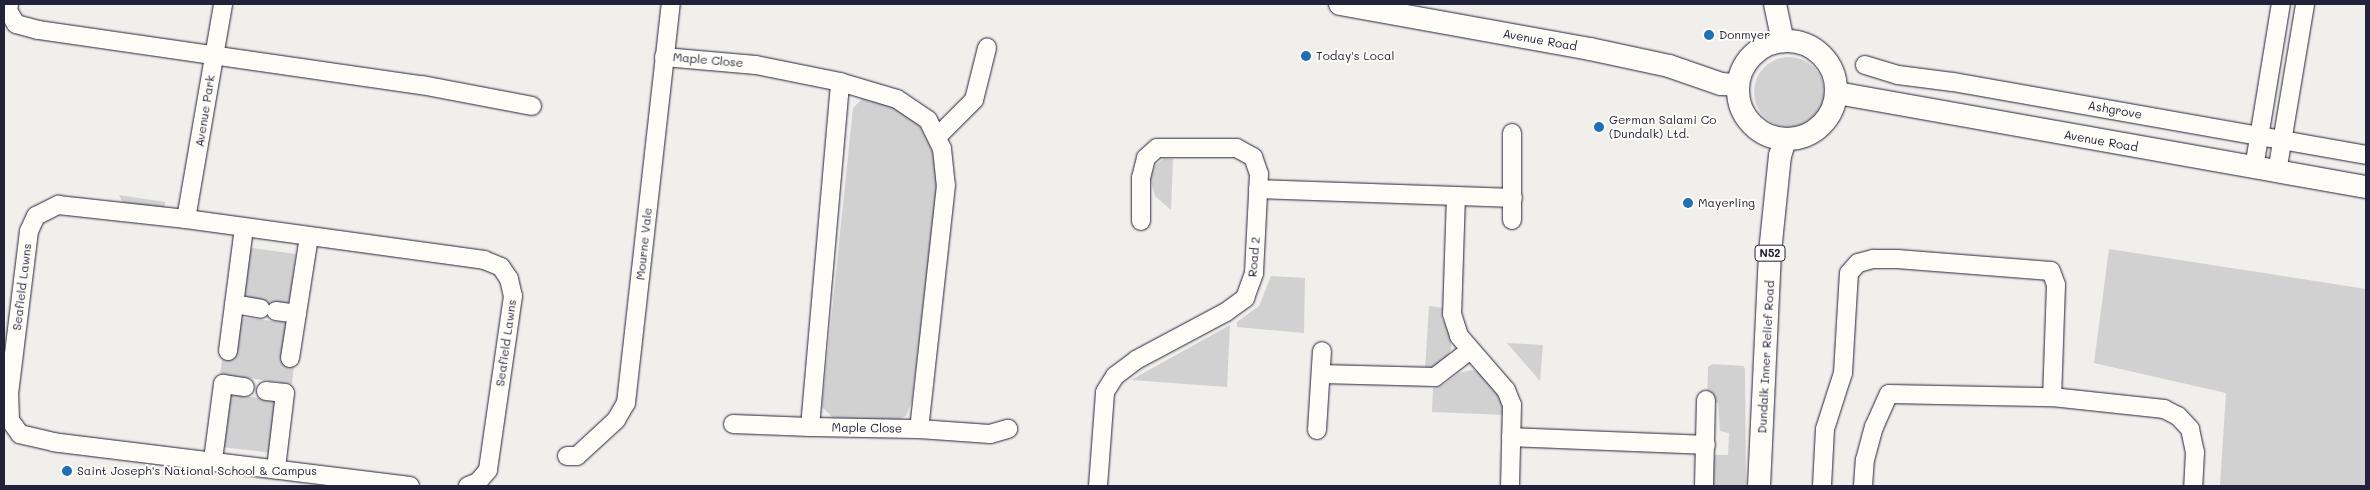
<!DOCTYPE html>
<html>
<head>
<meta charset="utf-8">
<style>
  body { margin:0 }
  #map { position:relative; width:2370px; height:490px; overflow:hidden; background:#f0efec; font-family:Mali,sans-serif }
  div>[style] { position:absolute }
  .green>* { inset:0; background:#d2d1d1 }
  .round { border-radius:50% }
  .roads { filter:drop-shadow(0 0 1px #22223b) drop-shadow(0 0 1px #22223b) }
  .minor>* { height:18px; margin:-9px; padding:0 9px; transform-origin:9px; border-radius:9px; background:#fdfcf7 }
  .major>* { height:22px; margin:-11px; padding:0 11px; transform-origin:11px; border-radius:11px; background:#fdfcf7 }
  .major>.ring { margin:-11px; padding:0; box-sizing:content-box; background:none; border:22px solid #fdfcf7; border-radius:50% }
  .dots>* { width:14px; height:14px; translate:-50% -50%; box-sizing:border-box; border:2px solid #fdfcf7; border-radius:50% }
  span { translate:-50% -50%; white-space:nowrap; text-align:center; line-height:1.15; -webkit-text-stroke:4px #fdfcf7; paint-order:stroke }
  .shield-label span { padding:1px 4px; background:#fdfcf7; border:1px solid; border-radius:4px; -webkit-text-stroke-width:0 }
  .shield-label { font-size:11px; color:#22223b; font-weight:700 }
  .poi-label { font-size:12px; color:#22223b }
  .left { translate:0 -50%; text-align:left }
  .street-label { font-size:12px; color:#22223b }
  .frame { position:absolute; inset:0; border:5px solid #22223b; pointer-events:none }
</style>
</head>
<body>
<div id="map">
  <div class="green">
    <div class="round" style="left:1754px;top:57px;width:70px;height:70px"></div>
    <div style="clip-path:polygon(862px 99px,896px 105px,918px 122px,933px 152px,936px 169px,937px 188px,912px 401px,906px 416px,897px 420px,834px 419px,822px 407px,853px 108px)"></div>
    <div style="clip-path:polygon(1164px 158px,1173px 159px,1171px 210px,1155px 196px,1150px 179px,1155px 166px)"></div>
    <div style="clip-path:polygon(119px 195px,165px 202px,164px 209px,123px 203px)"></div>
    <div style="clip-path:polygon(244px 247px,296px 254px,290px 299px,286px 304px,244px 301px,239px 297px)"></div>
    <div style="clip-path:polygon(2109px 249px,2366px 289px,2366px 486px,2220px 486px,2226px 393px,2094px 363px)"></div>
    <div style="clip-path:polygon(1271px 276px,1305px 278px,1304px 333px,1237px 327px,1237px 322px,1259px 306px)"></div>
    <div style="clip-path:polygon(1429px 306px,1443px 308px,1442px 319px,1451px 336px,1451px 349px,1446px 360px,1436px 368px,1425px 369px)"></div>
    <div style="clip-path:polygon(239px 317px,288px 323px,283px 363px,294px 365px,292px 384px,220px 374px,223px 355px)"></div>
    <div style="clip-path:polygon(1230px 325px,1227px 387px,1131px 380px)"></div>
    <div style="clip-path:polygon(1507px 343px,1543px 345px,1540px 381px)"></div>
    <div style="clip-path:polygon(1713px 364px,1744px 366px,1745px 370px,1746px 486px,1700px 486px,1702px 455px,1728px 455px,1729px 433px,1720px 431px,1718px 403px,1707px 402px,1708px 367px)"></div>
    <div style="clip-path:polygon(1472px 370px,1479px 372px,1501px 394px,1507px 415px,1432px 412px,1433px 388px,1443px 385px,1459px 373px)"></div>
    <div style="clip-path:polygon(232px 395px,278px 400px,273px 453px,221px 447px,228px 396px)"></div>
  </div>
  <div class="roads">
    <div class="minor">
      <div style="left:9px;top:4px;width:7px;rotate:98deg"></div>
      <div style="left:8px;top:11px;width:15px;rotate:58deg"></div>
      <div style="left:16px;top:24px;width:23px;rotate:15deg"></div>
      <div style="left:38px;top:30px;width:388px;rotate:8.2deg"></div>
      <div style="left:422px;top:85px;width:112px;rotate:10.8deg"></div>
      <div style="left:664px;top:57px;width:92px;rotate:5deg"></div>
      <div style="left:756px;top:65px;width:86px;rotate:11.4deg"></div>
      <div style="left:840px;top:82px;width:59px;rotate:16.6deg"></div>
      <div style="left:897px;top:99px;width:37px;rotate:34deg"></div>
      <div style="left:928px;top:120px;width:32px;rotate:64deg"></div>
      <div style="left:942px;top:149px;width:36px;rotate:84deg"></div>
      <div style="left:946px;top:185px;width:245px;rotate:96.3deg"></div>
      <div style="left:919px;top:429px;width:109px;rotate:-178.9deg"></div>
      <div style="left:810px;top:427px;width:346px;rotate:-85deg"></div>
      <div style="left:1865px;top:65px;width:34px;rotate:17deg"></div>
      <div style="left:1898px;top:75px;width:55px;rotate:7.3deg"></div>
      <div style="left:1953px;top:82px;width:419px;rotate:10deg"></div>
      <div style="left:1512px;top:133px;width:87px;rotate:90deg"></div>
      <div style="left:938px;top:136px;width:51px;rotate:-45deg"></div>
      <div style="left:974px;top:100px;width:54px;rotate:-76deg"></div>
      <div style="left:2254px;top:168px;width:166px;rotate:-80.7deg"></div>
      <div style="left:2277px;top:172px;width:170px;rotate:-80.5deg"></div>
      <div style="left:1258px;top:189px;width:255px;rotate:2deg"></div>
      <div style="left:1456px;top:196px;width:118px;rotate:91.9deg"></div>
      <div style="left:1452px;top:314px;width:23px;rotate:72deg"></div>
      <div style="left:1459px;top:336px;width:72px;rotate:49deg"></div>
      <div style="left:1506px;top:390px;width:16px;rotate:68deg"></div>
      <div style="left:1512px;top:405px;width:81px;rotate:91.4deg"></div>
      <div style="left:186px;top:219px;width:218px;rotate:-80.2deg"></div>
      <div style="left:234px;top:304px;width:27px;rotate:10deg"></div>
      <div style="left:276px;top:311px;width:21px;rotate:8deg"></div>
      <div style="left:228px;top:351px;width:124px;rotate:-82.6deg"></div>
      <div style="left:290px;top:358px;width:122px;rotate:-81.1deg"></div>
      <div style="left:1321px;top:374px;width:114px;rotate:1.5deg"></div>
      <div style="left:1435px;top:377px;width:43px;rotate:-37.4deg"></div>
      <div style="left:266px;top:391px;width:19px;rotate:6deg"></div>
      <div style="left:285px;top:393px;width:77px;rotate:96.8deg"></div>
      <div style="left:733px;top:424px;width:77px;rotate:2.2deg"></div>
      <div style="left:919px;top:429px;width:71px;rotate:4deg"></div>
      <div style="left:990px;top:434px;width:19px;rotate:-16deg"></div>
      <div style="left:1317px;top:430px;width:79px;rotate:-86.4deg"></div>
      <div style="left:1511px;top:437px;width:195px;rotate:2.3deg"></div>
      <div style="left:567px;top:456px;width:10px"></div>
      <div style="left:577px;top:456px;width:53px;rotate:-42.7deg"></div>
      <div style="left:616px;top:420px;width:20px;rotate:-60deg"></div>
      <div style="left:626px;top:403px;width:402px;rotate:-83.6deg"></div>
      <div style="left:213px;top:460px;width:77px;rotate:-82.5deg"></div>
      <div style="left:223px;top:384px;width:22px;rotate:8deg"></div>
      <div style="left:410px;top:486px;width:359px;rotate:-173deg"></div>
      <div style="left:54px;top:442px;width:35px;rotate:-167deg"></div>
      <div style="left:20px;top:434px;width:17px;rotate:-126deg"></div>
      <div style="left:10px;top:420px;width:26px;rotate:-92deg"></div>
      <div style="left:9px;top:394px;width:164px;rotate:-83deg"></div>
      <div style="left:29px;top:231px;width:17px;rotate:-65deg"></div>
      <div style="left:36px;top:216px;width:25px;rotate:-27deg"></div>
      <div style="left:58px;top:205px;width:129px;rotate:6.2deg"></div>
      <div style="left:186px;top:219px;width:301px;rotate:7.8deg"></div>
      <div style="left:484px;top:260px;width:18px;rotate:22deg"></div>
      <div style="left:501px;top:267px;width:14px;rotate:56deg"></div>
      <div style="left:509px;top:279px;width:17px;rotate:77deg"></div>
      <div style="left:513px;top:296px;width:176px;rotate:98.2deg"></div>
      <div style="left:488px;top:470px;width:16px;rotate:130deg"></div>
      <div style="left:478px;top:482px;width:11px;rotate:158deg"></div>
      <div style="left:1098px;top:486px;width:94px;rotate:-85.7deg"></div>
      <div style="left:1105px;top:392px;width:19px;rotate:-58deg"></div>
      <div style="left:1115px;top:376px;width:26px;rotate:-37deg"></div>
      <div style="left:1136px;top:360px;width:102px;rotate:-28.1deg"></div>
      <div style="left:1226px;top:312px;width:24px;rotate:-36deg"></div>
      <div style="left:1245px;top:298px;width:27px;rotate:-70deg"></div>
      <div style="left:1254px;top:273px;width:99px;rotate:-87.1deg"></div>
      <div style="left:1259px;top:174px;width:18px;rotate:-109deg"></div>
      <div style="left:1253px;top:157px;width:18px;rotate:-151deg"></div>
      <div style="left:1237px;top:148px;width:80px;rotate:180deg"></div>
      <div style="left:1157px;top:148px;width:15px;rotate:138deg"></div>
      <div style="left:1146px;top:158px;width:21px;rotate:104deg"></div>
      <div style="left:1141px;top:178px;width:43px;rotate:90deg"></div>
      <div style="left:1704px;top:486px;width:86px;rotate:-88.7deg"></div>
      <div style="left:1822px;top:486px;width:57px;rotate:-87deg"></div>
      <div style="left:1825px;top:429px;width:59px;rotate:-72.2deg"></div>
      <div style="left:1843px;top:373px;width:100px;rotate:-86.6deg"></div>
      <div style="left:1849px;top:273px;width:13px;rotate:-48deg"></div>
      <div style="left:1858px;top:263px;width:16px;rotate:-15deg"></div>
      <div style="left:1873px;top:259px;width:24px"></div>
      <div style="left:1897px;top:259px;width:154px;rotate:4.5deg"></div>
      <div style="left:2051px;top:271px;width:15px;rotate:70deg"></div>
      <div style="left:2056px;top:285px;width:112px;rotate:92deg"></div>
      <div style="left:1863px;top:486px;width:26px;rotate:-86deg"></div>
      <div style="left:1865px;top:460px;width:34px;rotate:-75deg"></div>
      <div style="left:1874px;top:427px;width:36px;rotate:-66deg"></div>
      <div style="left:1889px;top:394px;width:163px;rotate:1.1deg"></div>
      <div style="left:2052px;top:397px;width:113px;rotate:6.1deg"></div>
      <div style="left:2164px;top:409px;width:16px;rotate:27deg"></div>
      <div style="left:2178px;top:416px;width:18px;rotate:47deg"></div>
      <div style="left:2190px;top:429px;width:24px;rotate:78deg"></div>
      <div style="left:2195px;top:452px;width:34px;rotate:93deg"></div>
    </div>
    <div class="major">
      <div style="left:1340px;top:4px;width:254px;rotate:10.2deg"></div>
      <div style="left:1590px;top:49px;width:81px;rotate:12.1deg"></div>
      <div style="left:1669px;top:66px;width:55px;rotate:19.1deg"></div>
      <div style="left:1721px;top:84px;width:17px;rotate:3deg"></div>
      <div style="left:1775px;top:4px;width:38px;rotate:78deg"></div>
      <div class="ring" style="left:1738px;top:41px;width:76px;height:76px"></div>
      <div style="left:1837px;top:93px;width:537px;rotate:10.08deg"></div>
      <div style="left:1759px;top:486px;width:234px;rotate:-87.3deg"></div>
      <div style="left:1770px;top:252px;width:97px;rotate:-84.1deg"></div>
      <div style="left:1780px;top:156px;width:17px;rotate:-73deg"></div>
    </div>
  </div>
  <div class="dots">
    <div style="left:1709px;top:35px;background:#1f6fb2"></div>
    <div style="left:1306px;top:56px;background:#1f6fb2"></div>
    <div style="left:1599px;top:127px;background:#1f6fb2"></div>
    <div style="left:1688px;top:203px;background:#1f6fb2"></div>
    <div style="left:67px;top:471px;background:#1f6fb2"></div>
  </div>
  <div class="shield-label">
    <span style="left:1770px;top:253px">N52</span>
  </div>
  <div class="poi-label">
    <span class="left" style="left:1719px;top:35px">Donmyer</span>
    <span class="left" style="left:1316px;top:56px">Today's Local</span>
    <span class="left" style="left:1609px;top:127px">German Salami Co<br>(Dundalk) Ltd.</span>
    <span class="left" style="left:1698px;top:203px">Mayerling</span>
    <span class="left" style="left:77px;top:471px">Saint Joseph's National School &amp; Campus</span>
  </div>
  <div class="street-label">
    <span style="left:1540px;top:40px;rotate:10deg">Avenue Road</span>
    <span style="left:708px;top:60px;rotate:5deg">Maple Close</span>
    <span style="left:2115px;top:110px;rotate:10deg">Ashgrove</span>
    <span style="left:205px;top:111px;rotate:-81deg">Avenue Park</span>
    <span style="left:2101px;top:141px;rotate:10deg">Avenue Road</span>
    <span style="left:644px;top:244px;rotate:-84deg">Mourne Vale</span>
    <span style="left:1254px;top:257px;rotate:-85deg">Road 2</span>
    <span style="left:22px;top:287px;rotate:-83deg">Seafield Lawns</span>
    <span style="left:506px;top:343px;rotate:-82deg">Seafield Lawns</span>
    <span style="left:1766px;top:357px;rotate:-87deg">Dundalk Inner Relief Road</span>
    <span style="left:867px;top:428px;rotate:1deg">Maple Close</span>
  </div>
  <div class="frame"></div>
</div>
</body>
</html>
